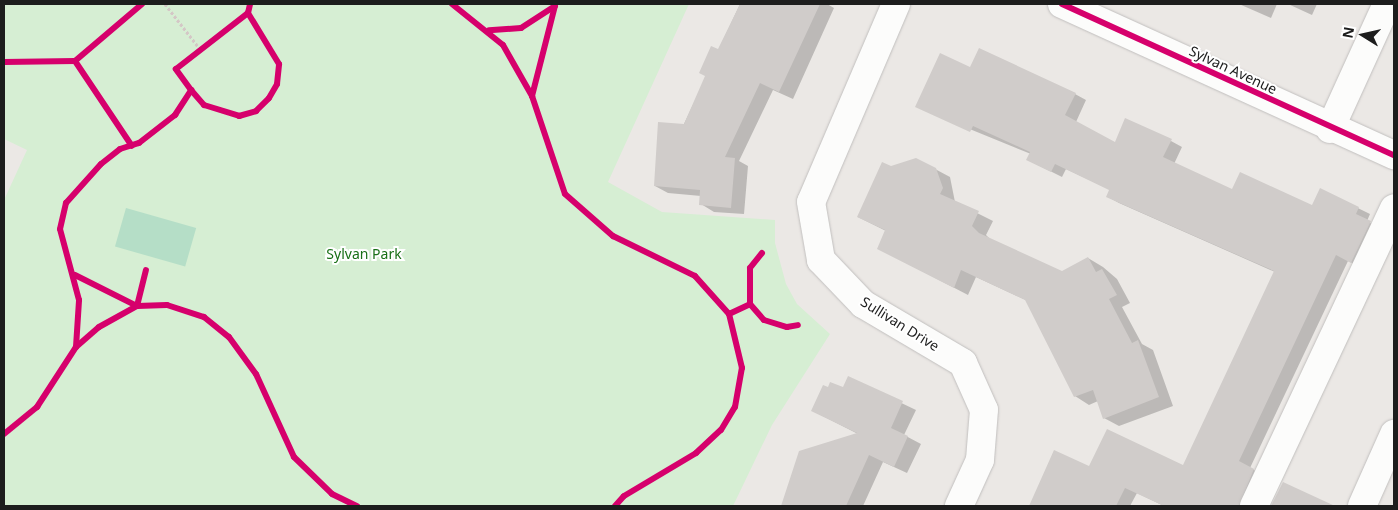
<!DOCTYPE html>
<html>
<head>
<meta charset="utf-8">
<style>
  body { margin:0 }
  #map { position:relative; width:1398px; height:510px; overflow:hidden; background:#ebe8e5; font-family:"Noto Sans",sans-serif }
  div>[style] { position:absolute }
  .park>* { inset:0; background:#d6eed3 }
  .pitch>* { inset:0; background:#b5dec7; transform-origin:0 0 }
  .shadow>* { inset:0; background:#0003 }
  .building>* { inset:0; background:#d0ccca }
  .path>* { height:3px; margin-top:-1.5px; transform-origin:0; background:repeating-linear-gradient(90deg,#d4c7c6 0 2.5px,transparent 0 5px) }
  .roads { filter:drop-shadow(0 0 1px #c1bfbe) drop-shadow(0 0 1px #c1bfbe) }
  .minor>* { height:28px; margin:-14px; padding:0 14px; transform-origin:14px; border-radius:14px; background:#fcfcfb }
  .cycleway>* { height:6px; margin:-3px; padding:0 3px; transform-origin:3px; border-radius:3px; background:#d6006c }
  span { translate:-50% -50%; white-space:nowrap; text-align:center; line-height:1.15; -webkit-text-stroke:4px #fff; paint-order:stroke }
  .street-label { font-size:14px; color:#1d1d1d }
  .park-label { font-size:14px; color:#186f16 }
  .frame { position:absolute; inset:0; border:5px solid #1d1d1d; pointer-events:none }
  .north { position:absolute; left:1338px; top:10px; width:50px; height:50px; -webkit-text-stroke:4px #fff; paint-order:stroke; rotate:280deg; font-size:14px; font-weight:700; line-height:20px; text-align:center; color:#1d1d1d }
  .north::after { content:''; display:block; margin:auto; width:18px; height:22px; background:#1d1d1d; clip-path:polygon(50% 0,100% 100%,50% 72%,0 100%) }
</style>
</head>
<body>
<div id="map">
  <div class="park">
    <div style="clip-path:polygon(4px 4px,689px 4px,608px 182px,662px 212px,775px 220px,775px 243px,786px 284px,797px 304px,830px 334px,772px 425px,733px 506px,4px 506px,4px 200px,27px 150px,4px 139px)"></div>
  </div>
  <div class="pitch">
    <div style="left:126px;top:208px;width:73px;height:40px;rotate:16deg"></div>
  </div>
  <div class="shadow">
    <div style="clip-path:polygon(740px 4px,827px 4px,834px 8px,793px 99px,773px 90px,739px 161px,748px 166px,744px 214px,714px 212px,701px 204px,701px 196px,668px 193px,655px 186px)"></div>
    <div style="clip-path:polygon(1239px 4px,1277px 4px,1271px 18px)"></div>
    <div style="clip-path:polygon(1288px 4px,1317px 4px,1312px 15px)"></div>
    <div style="clip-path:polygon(970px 69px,1075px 94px,1086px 100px,1076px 122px,1115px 143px,1171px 141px,1182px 147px,1174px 164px,1233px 191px,1313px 207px,1321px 190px,1370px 214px,1367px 221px,1381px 229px,1363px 268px,1348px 261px,1250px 468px,1265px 476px,1252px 506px,1164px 506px,1137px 493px,1130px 506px,1030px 506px,1054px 452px,1090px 468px,1183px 467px,1275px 272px,1119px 203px,1108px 197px,1111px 190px,1066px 169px,1062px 177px,1028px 160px,1031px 154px,928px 112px)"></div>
    <div style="clip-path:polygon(891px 167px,935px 169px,950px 177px,955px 202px,993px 221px,986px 235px,990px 239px,1062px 273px,1088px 258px,1103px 267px,1117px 279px,1130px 303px,1122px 307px,1142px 344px,1153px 350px,1173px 406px,1119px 426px,1104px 418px,1098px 401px,1089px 405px,1075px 396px,1028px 301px,976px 277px,968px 295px,893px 256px,886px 231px,858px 217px)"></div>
    <div style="clip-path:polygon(849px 378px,916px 410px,904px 435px,921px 444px,907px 473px,883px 462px,863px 506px,789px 506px,784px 503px,858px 434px,813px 411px,843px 389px)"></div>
  </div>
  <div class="building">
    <div style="clip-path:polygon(740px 4px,820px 4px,779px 92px,760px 83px,725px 157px,735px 158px,731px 208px,699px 205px,700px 190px,654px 186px,658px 122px,684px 124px,705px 76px,699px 73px,711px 46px,718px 49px)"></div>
    <div style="clip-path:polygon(979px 48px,1076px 93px,1065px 115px,1115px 142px,1125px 118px,1172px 139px,1163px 157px,1232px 189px,1240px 172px,1312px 205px,1320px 188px,1359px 207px,1356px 214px,1371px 221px,1351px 263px,1336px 255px,1239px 461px,1254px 469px,1239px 506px,1164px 506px,1125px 488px,1116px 506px,1029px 506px,1054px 450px,1089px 466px,1107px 429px,1183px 465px,1274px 271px,1106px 197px,1109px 190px,1055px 164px,1051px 172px,1026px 160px,1030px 152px,973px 126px,970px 132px,915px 107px,940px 53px,970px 67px)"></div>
    <div style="clip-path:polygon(916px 158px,936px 168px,943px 188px,940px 194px,979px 211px,972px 226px,979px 233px,1062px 271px,1088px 257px,1096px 272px,1102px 269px,1117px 295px,1109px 299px,1132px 343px,1138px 340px,1159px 397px,1103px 419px,1093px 390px,1074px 397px,1025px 300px,961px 270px,954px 288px,877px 249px,885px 230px,857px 217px,882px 162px,891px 166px)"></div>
    <div style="clip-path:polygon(848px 376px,903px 401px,891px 428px,908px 436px,894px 467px,869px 455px,846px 506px,781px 506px,799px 451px,857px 433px,811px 411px,823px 385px,828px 387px,830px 382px,843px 387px)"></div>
    <div style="clip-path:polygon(1283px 482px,1335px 506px,1271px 506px)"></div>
  </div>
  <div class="path">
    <div style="left:165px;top:4px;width:57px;rotate:52.1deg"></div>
  </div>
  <div class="roads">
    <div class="minor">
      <div style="left:896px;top:4px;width:215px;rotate:113.2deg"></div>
      <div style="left:811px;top:202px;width:59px;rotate:80.2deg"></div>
      <div style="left:821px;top:260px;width:61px;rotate:46.3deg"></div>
      <div style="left:863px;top:304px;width:116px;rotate:30.5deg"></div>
      <div style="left:963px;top:363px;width:51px;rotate:65.9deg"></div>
      <div style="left:984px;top:410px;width:50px;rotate:94.6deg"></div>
      <div style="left:980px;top:460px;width:51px;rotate:114.5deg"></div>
      <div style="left:1062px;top:4px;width:365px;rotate:24.5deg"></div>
      <div style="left:1330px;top:129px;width:137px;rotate:-65.5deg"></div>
      <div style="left:1254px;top:506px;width:329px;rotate:-64.8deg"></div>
      <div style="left:1362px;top:506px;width:79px;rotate:-66deg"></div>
    </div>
  </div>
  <div class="cycleway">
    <div style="left:452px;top:4px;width:65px;rotate:38.8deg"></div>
    <div style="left:503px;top:45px;width:59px;rotate:60.4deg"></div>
    <div style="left:532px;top:96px;width:93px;rotate:-75.7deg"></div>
    <div style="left:555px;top:6px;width:40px;rotate:147.1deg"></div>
    <div style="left:521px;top:28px;width:32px;rotate:176deg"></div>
    <div style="left:1062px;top:4px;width:365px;rotate:24.5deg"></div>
    <div style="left:75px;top:61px;width:102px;rotate:56.2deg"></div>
    <div style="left:4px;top:62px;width:71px;rotate:-0.8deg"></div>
    <div style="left:75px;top:61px;width:88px;rotate:-40.4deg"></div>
    <div style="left:191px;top:90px;width:20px;rotate:49deg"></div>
    <div style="left:204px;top:105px;width:37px;rotate:17deg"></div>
    <div style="left:239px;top:116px;width:18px;rotate:-16deg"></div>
    <div style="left:256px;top:111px;width:18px;rotate:-45deg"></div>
    <div style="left:269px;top:98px;width:16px;rotate:-60deg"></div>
    <div style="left:277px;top:84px;width:20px;rotate:-84deg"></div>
    <div style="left:279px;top:64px;width:60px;rotate:-121.3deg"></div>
    <div style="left:248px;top:13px;width:9px;rotate:-77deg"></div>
    <div style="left:532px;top:96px;width:103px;rotate:71.4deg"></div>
    <div style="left:565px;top:194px;width:64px;rotate:41.2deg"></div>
    <div style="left:613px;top:236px;width:91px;rotate:26deg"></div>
    <div style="left:695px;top:276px;width:51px;rotate:48.2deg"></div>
    <div style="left:762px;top:253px;width:19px;rotate:129deg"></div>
    <div style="left:750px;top:268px;width:36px;rotate:90deg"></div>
    <div style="left:750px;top:304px;width:21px;rotate:49deg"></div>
    <div style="left:764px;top:320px;width:24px;rotate:17deg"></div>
    <div style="left:787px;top:327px;width:11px;rotate:-10deg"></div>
    <div style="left:75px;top:275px;width:69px;rotate:26.6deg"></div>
    <div style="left:137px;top:306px;width:30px;rotate:-2deg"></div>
    <div style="left:167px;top:305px;width:39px;rotate:18deg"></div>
    <div style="left:204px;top:317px;width:32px;rotate:39deg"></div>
    <div style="left:229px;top:337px;width:46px;rotate:53.9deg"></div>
    <div style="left:256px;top:374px;width:91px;rotate:65.4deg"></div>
    <div style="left:294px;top:457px;width:53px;rotate:44.2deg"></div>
    <div style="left:332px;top:494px;width:28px;rotate:26deg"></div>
    <div style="left:76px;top:347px;width:30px;rotate:-41deg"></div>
    <div style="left:99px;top:327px;width:43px;rotate:-28.9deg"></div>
    <div style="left:137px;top:306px;width:37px;rotate:-76deg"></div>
    <div style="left:4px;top:434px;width:43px;rotate:-39.3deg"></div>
    <div style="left:37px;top:407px;width:72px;rotate:-57deg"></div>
    <div style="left:76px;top:347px;width:47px;rotate:-86.3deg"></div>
    <div style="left:79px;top:300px;width:73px;rotate:-105deg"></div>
    <div style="left:60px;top:229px;width:27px;rotate:-77deg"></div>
    <div style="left:66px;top:203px;width:52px;rotate:-48.1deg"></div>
    <div style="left:101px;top:164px;width:24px;rotate:-38deg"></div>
    <div style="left:120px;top:149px;width:20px;rotate:-18deg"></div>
    <div style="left:139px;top:143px;width:46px;rotate:-37.9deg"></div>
    <div style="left:175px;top:115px;width:30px;rotate:-57deg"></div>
    <div style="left:191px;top:90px;width:26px;rotate:-126deg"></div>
    <div style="left:176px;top:69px;width:91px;rotate:-37.9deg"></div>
    <div style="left:615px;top:506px;width:13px;rotate:-48deg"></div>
    <div style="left:624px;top:496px;width:84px;rotate:-30.8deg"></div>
    <div style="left:696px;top:453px;width:34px;rotate:-43deg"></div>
    <div style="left:721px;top:430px;width:27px;rotate:-59deg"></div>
    <div style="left:735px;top:407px;width:40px;rotate:-80deg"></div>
    <div style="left:742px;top:368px;width:56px;rotate:-103.5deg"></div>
    <div style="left:729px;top:314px;width:23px;rotate:-25deg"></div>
  </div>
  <div class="street-label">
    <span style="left:1233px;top:70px;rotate:25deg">Sylvan Avenue</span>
    <span style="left:900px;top:324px;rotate:32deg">Sullivan Drive</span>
  </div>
  <div class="park-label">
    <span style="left:364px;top:254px">Sylvan Park</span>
  </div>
  <div class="frame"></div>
  <div class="north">N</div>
</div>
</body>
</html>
